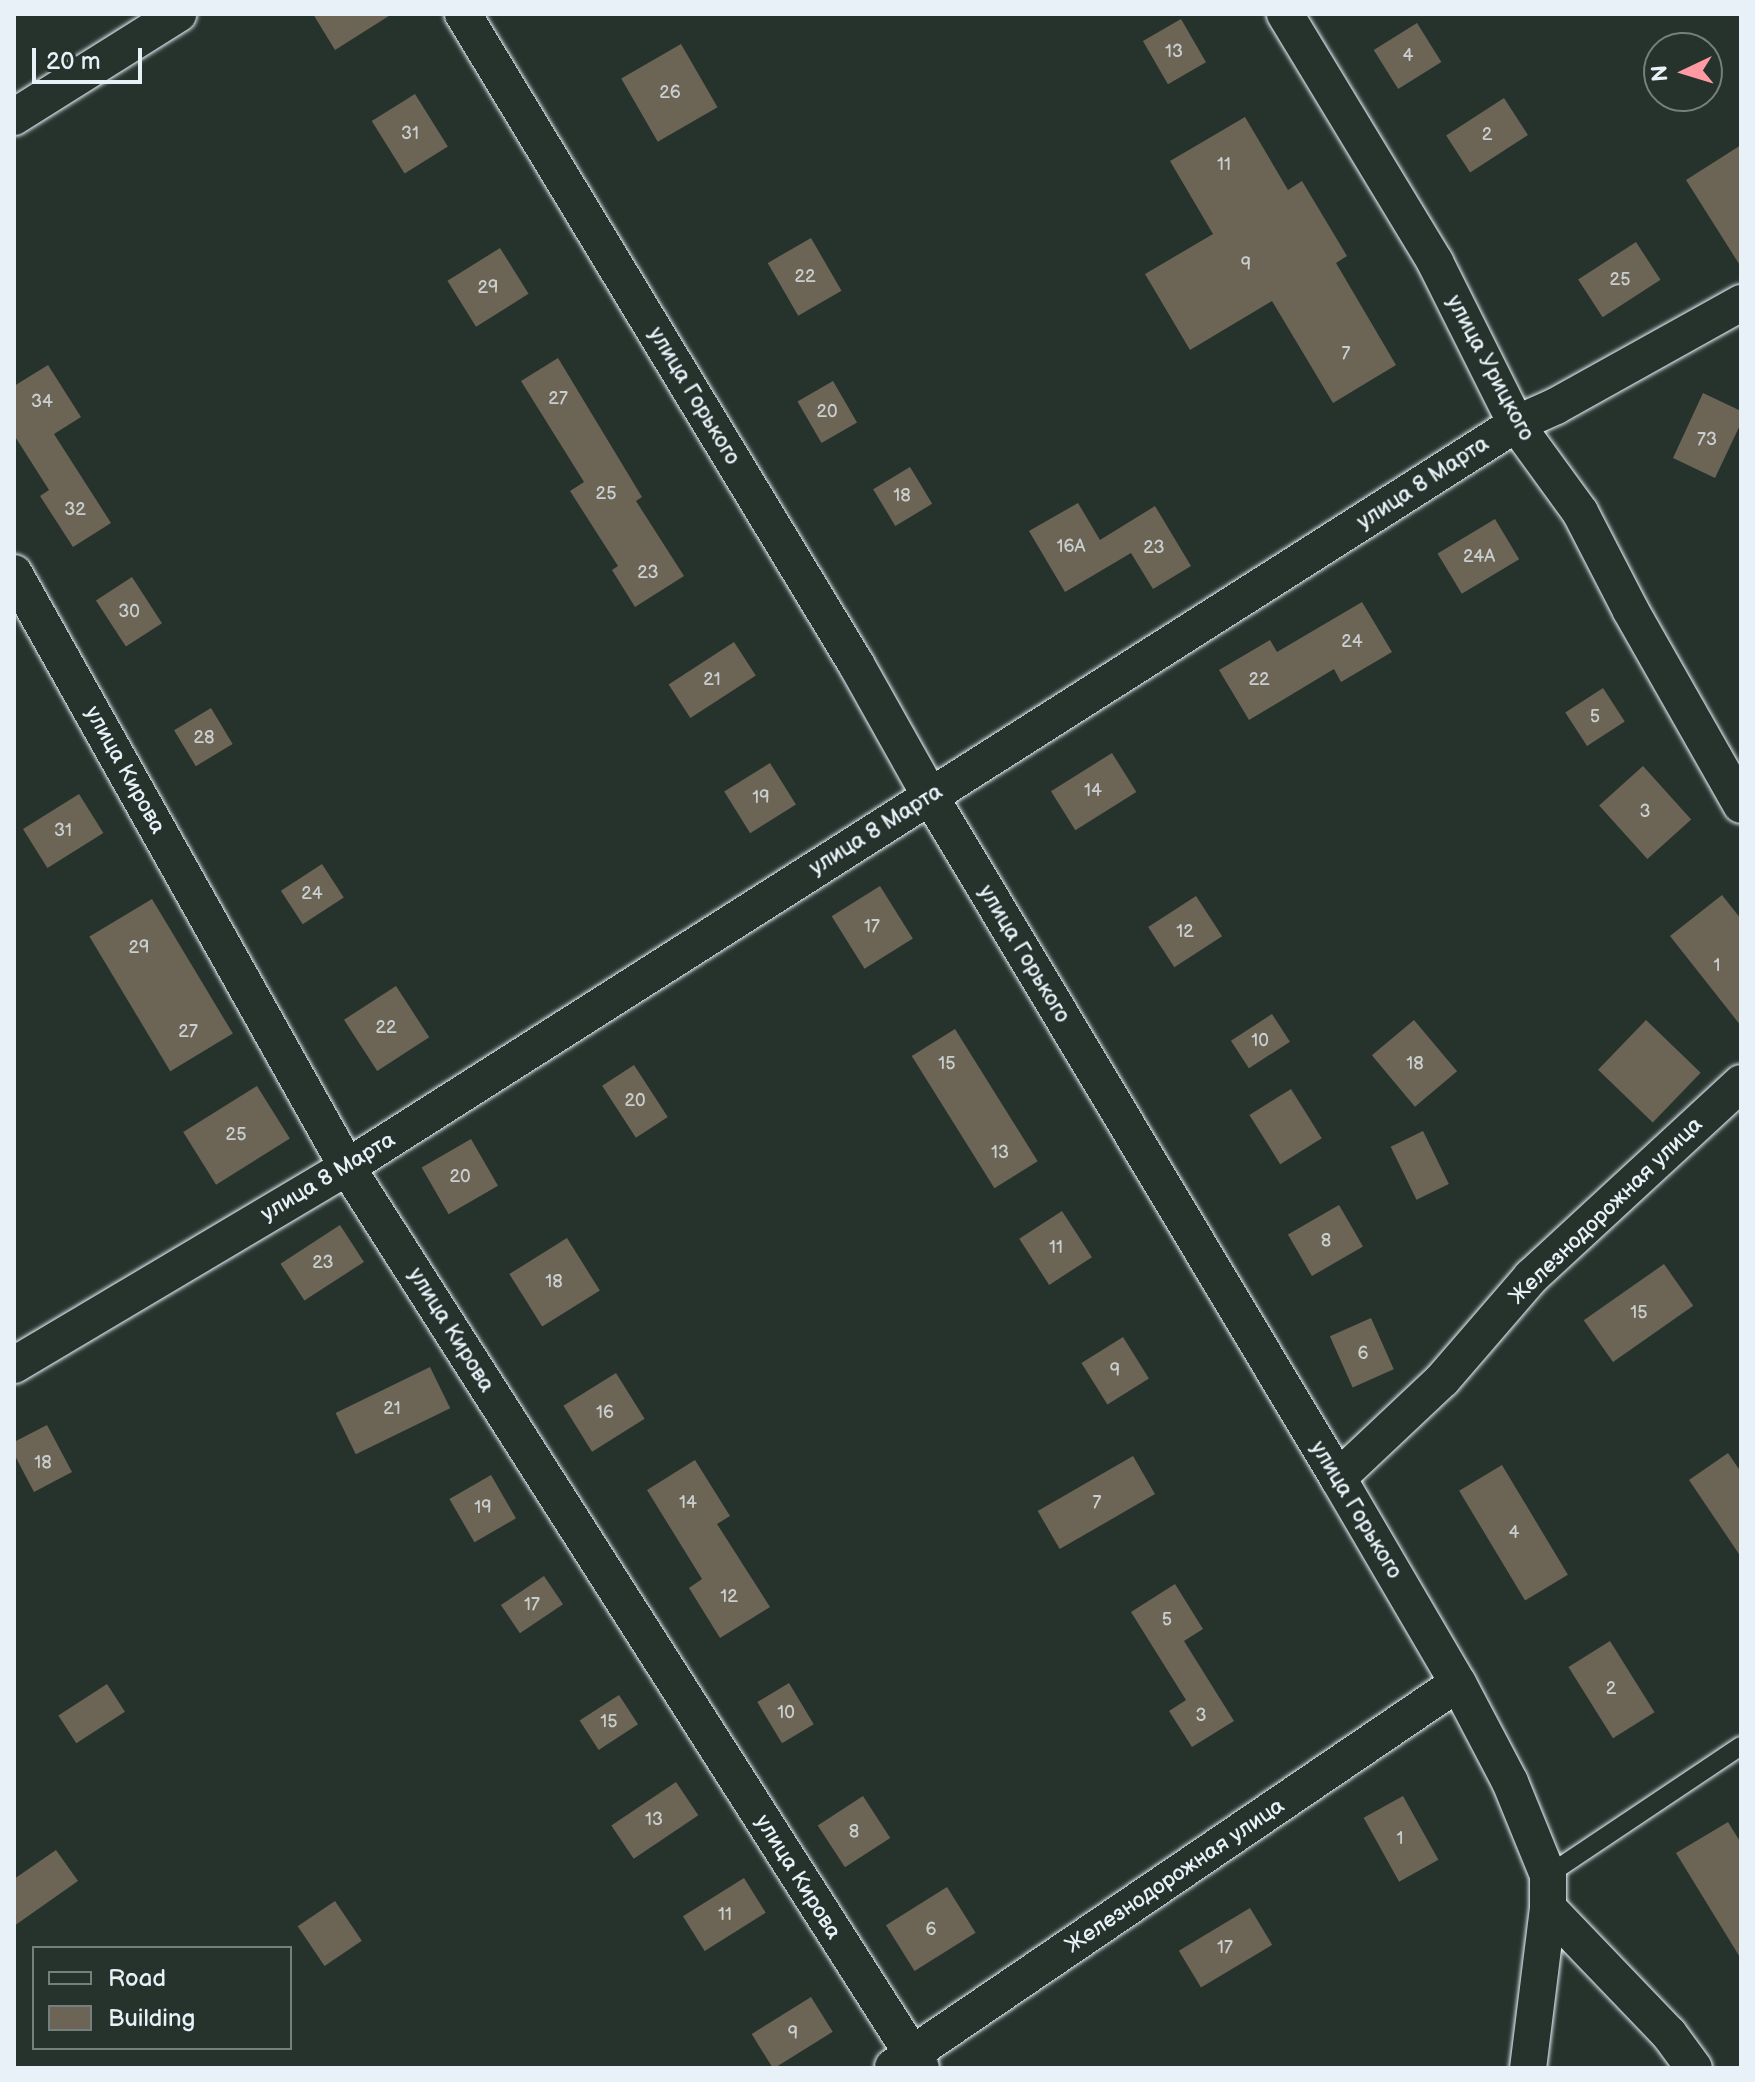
<!DOCTYPE html>
<html>
<head>
<meta charset="utf-8">
<style>
  body { margin:0 }
  #map { position:relative; width:1755px; height:2082px; overflow:hidden; background:#26332d; font-family:"Balsamiq Sans",sans-serif }
  div>[style] { position:absolute }
  .building>* { inset:0; background:#6c6455; transform-origin:0 0 }
  .roads { filter:drop-shadow(0 0 2px #e8f1f8) drop-shadow(0 0 2px #e8f1f8) }
  .service>* { height:18px; margin:-9px; padding:0 9px; transform-origin:9px; border-radius:9px; background:#26332d }
  .minor>* { height:36px; margin:-18px; padding:0 18px; transform-origin:18px; border-radius:18px; background:#26332d }
  span { translate:-50% -50%; white-space:nowrap; text-align:center; line-height:1.15; -webkit-text-stroke:8px #26332d; paint-order:stroke }
  .number-label { font-size:18px; color:#c9cecf }
  .number-label span { -webkit-text-stroke-width:0 }
  .street-label { font-size:22px; color:#e8f1f8 }
  .frame { position:absolute; inset:0; border:16px solid #e8f1f8; pointer-events:none }
  .legend { position:absolute; left:32px; top:1946px; width:260px; height:104px; box-sizing:border-box; background:#26332d; border:2px solid #747f7e; margin:0; padding:10px 14px; list-style:none; font-size:24px; color:#e8f1f8 }
  .legend li { display:flex; align-items:center; gap:16px; height:40px }
  .legend b { width:40px; border:2px solid #747f7e }
  .north { position:absolute; left:1643px; top:32px; width:80px; height:80px; box-sizing:border-box; background:#26332d; border:2px solid #747f7e; border-radius:50%; rotate:266deg; font-size:22px; font-weight:700; line-height:32px; text-align:center; color:#e8f1f8 }
  .north::after { content:''; display:block; margin:auto; width:28px; height:36px; background:#ff9aa2; clip-path:polygon(50% 0,100% 100%,50% 72%,0 100%) }
  .scale { position:absolute; left:32px; top:48px; width:110px; height:36px; box-sizing:border-box; border:4px solid #e8f1f8; border-top:0; padding-left:10px; font-size:24px; line-height:28px; white-space:nowrap; color:#e8f1f8; -webkit-text-stroke:6px #26332d; paint-order:stroke }
</style>
</head>
<body>
<div id="map">
  <div class="building">
    <div style="clip-path:polygon(313px 14px,392px 14px,335px 50px)"></div>
    <div style="left:1181px;top:19px;width:50px;height:44px;rotate:60deg"></div>
    <div style="left:1417px;top:23px;width:46px;height:51px;rotate:58deg"></div>
    <div style="left:681px;top:44px;width:73px;height:69px;rotate:60deg"></div>
    <div style="left:415px;top:94px;width:62px;height:51px;rotate:58deg"></div>
    <div style="left:1504px;top:98px;width:44px;height:69px;rotate:57deg"></div>
    <div style="clip-path:polygon(1245px 117px,1288px 190px,1302px 181px,1347px 256px,1336px 263px,1396px 365px,1333px 403px,1272px 301px,1190px 350px,1145px 274px,1213px 234px,1170px 161px)"></div>
    <div style="clip-path:polygon(1741px 145px,1741px 267px,1686px 180px)"></div>
    <div style="left:811px;top:238px;width:61px;height:50px;rotate:60deg"></div>
    <div style="left:1636px;top:242px;width:45px;height:69px;rotate:57deg"></div>
    <div style="left:500px;top:248px;width:54px;height:62px;rotate:58deg"></div>
    <div style="clip-path:polygon(558px 358px,642px 497px,636px 501px,684px 576px,635px 607px,612px 570px,618px 566px,570px 491px,584px 482px,521px 381px)"></div>
    <div style="clip-path:polygon(48px 365px,81px 417px,54px 434px,111px 523px,73px 547px,40px 496px,49px 490px,14px 435px,14px 386px)"></div>
    <div style="left:833px;top:381px;width:48px;height:41px;rotate:60deg"></div>
    <div style="clip-path:polygon(1703px 393px,1741px 411px,1741px 423px,1715px 478px,1673px 458px)"></div>
    <div style="left:910px;top:467px;width:43px;height:43px;rotate:59deg"></div>
    <div style="clip-path:polygon(1078px 503px,1100px 540px,1155px 506px,1191px 566px,1153px 589px,1131px 553px,1065px 592px,1029px 531px)"></div>
    <div style="left:1495px;top:519px;width:47px;height:67px;rotate:59deg"></div>
    <div style="left:132px;top:577px;width:55px;height:43px;rotate:57deg"></div>
    <div style="clip-path:polygon(1362px 602px,1392px 652px,1341px 682px,1334px 669px,1249px 720px,1219px 670px,1270px 640px,1277px 652px)"></div>
    <div style="left:734px;top:642px;width:40px;height:78px;rotate:57deg"></div>
    <div style="left:1603px;top:688px;width:40px;height:45px;rotate:57deg"></div>
    <div style="left:211px;top:708px;width:42px;height:43px;rotate:59deg"></div>
    <div style="left:1112px;top:753px;width:46px;height:72px;rotate:58deg"></div>
    <div style="left:770px;top:763px;width:49px;height:54px;rotate:58deg"></div>
    <div style="left:1643px;top:766px;width:72px;height:59px;rotate:48deg"></div>
    <div style="left:79px;top:794px;width:46px;height:66px;rotate:58deg"></div>
    <div style="left:322px;top:864px;width:40px;height:49px;rotate:57deg"></div>
    <div style="left:880px;top:886px;width:62px;height:57px;rotate:58deg"></div>
    <div style="clip-path:polygon(1722px 895px,1741px 919px,1741px 1026px,1670px 936px)"></div>
    <div style="left:1196px;top:896px;width:48px;height:57px;rotate:57deg"></div>
    <div style="left:152px;top:899px;width:157px;height:73px;rotate:59deg"></div>
    <div style="left:396px;top:986px;width:61px;height:62px;rotate:57deg"></div>
    <div style="left:1272px;top:1014px;width:33px;height:49px;rotate:57deg"></div>
    <div style="left:1414px;top:1020px;width:67px;height:55px;rotate:50deg"></div>
    <div style="left:1646px;top:1020px;width:76px;height:69px;rotate:44deg"></div>
    <div style="left:955px;top:1029px;width:156px;height:51px;rotate:58deg"></div>
    <div style="left:634px;top:1065px;width:62px;height:38px;rotate:57deg"></div>
    <div style="left:257px;top:1086px;width:62px;height:87px;rotate:58deg"></div>
    <div style="left:1291px;top:1089px;width:58px;height:49px;rotate:58deg"></div>
    <div style="left:1423px;top:1131px;width:59px;height:36px;rotate:64deg"></div>
    <div style="left:471px;top:1139px;width:54px;height:57px;rotate:60deg"></div>
    <div style="left:1339px;top:1205px;width:48px;height:59px;rotate:60deg"></div>
    <div style="left:1062px;top:1211px;width:55px;height:51px;rotate:57deg"></div>
    <div style="left:340px;top:1225px;width:44px;height:71px;rotate:57deg"></div>
    <div style="left:567px;top:1238px;width:62px;height:68px;rotate:58deg"></div>
    <div style="left:1664px;top:1264px;width:51px;height:98px;rotate:55deg"></div>
    <div style="left:1371px;top:1318px;width:56px;height:45px;rotate:66deg"></div>
    <div style="left:1123px;top:1337px;width:49px;height:49px;rotate:58deg"></div>
    <div style="left:430px;top:1367px;width:46px;height:105px;rotate:64deg"></div>
    <div style="left:616px;top:1373px;width:54px;height:62px;rotate:58deg"></div>
    <div style="clip-path:polygon(47px 1425px,72px 1472px,34px 1492px,14px 1454px,14px 1442px)"></div>
    <div style="clip-path:polygon(1728px 1453px,1741px 1472px,1741px 1557px,1689px 1480px)"></div>
    <div style="left:1133px;top:1456px;width:44px;height:110px;rotate:60deg"></div>
    <div style="clip-path:polygon(695px 1460px,730px 1516px,717px 1524px,770px 1607px,720px 1638px,689px 1588px,702px 1579px,647px 1490px)"></div>
    <div style="left:1502px;top:1465px;width:128px;height:50px;rotate:59deg"></div>
    <div style="left:491px;top:1475px;width:50px;height:48px;rotate:60deg"></div>
    <div style="left:544px;top:1576px;width:34px;height:52px;rotate:56deg"></div>
    <div style="clip-path:polygon(1175px 1584px,1203px 1629px,1184px 1641px,1234px 1721px,1192px 1747px,1169px 1711px,1186px 1700px,1131px 1612px)"></div>
    <div style="left:1610px;top:1641px;width:84px;height:49px;rotate:58deg"></div>
    <div style="left:789px;top:1683px;width:48px;height:37px;rotate:59deg"></div>
    <div style="left:107px;top:1684px;width:33px;height:58px;rotate:57deg"></div>
    <div style="left:619px;top:1695px;width:35px;height:47px;rotate:57deg"></div>
    <div style="left:676px;top:1782px;width:40px;height:78px;rotate:56deg"></div>
    <div style="left:863px;top:1796px;width:50px;height:54px;rotate:57deg"></div>
    <div style="left:1403px;top:1796px;width:73px;height:45px;rotate:61deg"></div>
    <div style="clip-path:polygon(1728px 1822px,1741px 1843px,1741px 1959px,1676px 1853px)"></div>
    <div style="clip-path:polygon(56px 1850px,78px 1881px,14px 1926px,14px 1879px)"></div>
    <div style="left:744px;top:1878px;width:41px;height:72px;rotate:58deg"></div>
    <div style="left:947px;top:1887px;width:54px;height:72px;rotate:58deg"></div>
    <div style="left:335px;top:1901px;width:48px;height:45px;rotate:56deg"></div>
    <div style="left:1250px;top:1908px;width:43px;height:83px;rotate:59deg"></div>
    <div style="left:811px;top:1997px;width:41px;height:70px;rotate:58deg"></div>
  </div>
  <div class="roads">
    <div class="service">
      <div style="left:1548px;top:1875px;width:232px;rotate:-33.8deg"></div>
    </div>
    <div class="minor">
      <div style="left:463px;top:14px;width:760px;rotate:58.84deg"></div>
      <div style="left:856px;top:664px;width:151px;rotate:60.7deg"></div>
      <div style="left:930px;top:796px;width:795px;rotate:59.11deg"></div>
      <div style="left:1338px;top:1478px;width:238px;rotate:59.7deg"></div>
      <div style="left:1458px;top:1683px;width:112px;rotate:62.3deg"></div>
      <div style="left:1510px;top:1782px;width:100px;rotate:67.8deg"></div>
      <div style="left:1548px;top:1875px;width:33px;rotate:90deg"></div>
      <div style="left:1548px;top:1908px;width:161px;rotate:97.1deg"></div>
      <div style="left:1285px;top:14px;width:290px;rotate:58.8deg"></div>
      <div style="left:1435px;top:262px;width:181px;rotate:63.4deg"></div>
      <div style="left:1516px;top:424px;width:109px;rotate:54deg"></div>
      <div style="left:1580px;top:512px;width:111px;rotate:62.7deg"></div>
      <div style="left:1631px;top:611px;width:223px;rotate:60.4deg"></div>
      <div style="left:14px;top:117px;width:194px;rotate:-32.1deg"></div>
      <div style="left:14px;top:573px;width:681px;rotate:60.72deg"></div>
      <div style="left:347px;top:1167px;width:1068px;rotate:57.5deg"></div>
      <div style="left:14px;top:1365px;width:387px;rotate:-30.7deg"></div>
      <div style="left:347px;top:1167px;width:1385px;rotate:-32.44deg"></div>
      <div style="left:1516px;top:424px;width:44px;rotate:-24.2deg"></div>
      <div style="left:1556px;top:406px;width:212px;rotate:-29.1deg"></div>
      <div style="left:1338px;top:1478px;width:144px;rotate:-43.3deg"></div>
      <div style="left:1443px;top:1379px;width:135px;rotate:-49.2deg"></div>
      <div style="left:1531px;top:1277px;width:286px;rotate:-42.7deg"></div>
      <div style="left:1548px;top:1908px;width:175px;rotate:46.2deg"></div>
      <div style="left:1669px;top:2034px;width:42px;rotate:53.7deg"></div>
      <div style="left:893px;top:2067px;width:683px;rotate:-34.2deg"></div>
    </div>
  </div>
  <div class="number-label">
    <span style="left:1174px;top:52px">13</span>
    <span style="left:1408px;top:56px">4</span>
    <span style="left:670px;top:93px">26</span>
    <span style="left:410px;top:134px">31</span>
    <span style="left:1487px;top:135px">2</span>
    <span style="left:1224px;top:165px">11</span>
    <span style="left:1246px;top:265px">9</span>
    <span style="left:805px;top:277px">22</span>
    <span style="left:1620px;top:280px">25</span>
    <span style="left:488px;top:288px">29</span>
    <span style="left:1346px;top:354px">7</span>
    <span style="left:558px;top:399px">27</span>
    <span style="left:42px;top:402px">34</span>
    <span style="left:827px;top:412px">20</span>
    <span style="left:1707px;top:440px">73</span>
    <span style="left:606px;top:494px">25</span>
    <span style="left:902px;top:496px">18</span>
    <span style="left:75px;top:510px">32</span>
    <span style="left:1071px;top:547px">16А</span>
    <span style="left:1154px;top:548px">23</span>
    <span style="left:1479px;top:557px">24А</span>
    <span style="left:648px;top:573px">23</span>
    <span style="left:129px;top:612px">30</span>
    <span style="left:1352px;top:642px">24</span>
    <span style="left:712px;top:680px">21</span>
    <span style="left:1259px;top:680px">22</span>
    <span style="left:1595px;top:717px">5</span>
    <span style="left:204px;top:738px">28</span>
    <span style="left:1093px;top:791px">14</span>
    <span style="left:761px;top:798px">19</span>
    <span style="left:1645px;top:812px">3</span>
    <span style="left:63px;top:831px">31</span>
    <span style="left:312px;top:894px">24</span>
    <span style="left:872px;top:927px">17</span>
    <span style="left:1185px;top:932px">12</span>
    <span style="left:139px;top:948px">29</span>
    <span style="left:1717px;top:966px">1</span>
    <span style="left:386px;top:1028px">22</span>
    <span style="left:188px;top:1032px">27</span>
    <span style="left:1260px;top:1041px">10</span>
    <span style="left:947px;top:1064px">15</span>
    <span style="left:1415px;top:1064px">18</span>
    <span style="left:635px;top:1101px">20</span>
    <span style="left:236px;top:1135px">25</span>
    <span style="left:1000px;top:1153px">13</span>
    <span style="left:460px;top:1177px">20</span>
    <span style="left:1326px;top:1241px">8</span>
    <span style="left:1056px;top:1248px">11</span>
    <span style="left:323px;top:1263px">23</span>
    <span style="left:554px;top:1282px">18</span>
    <span style="left:1639px;top:1313px">15</span>
    <span style="left:1363px;top:1354px">6</span>
    <span style="left:1115px;top:1371px">9</span>
    <span style="left:392px;top:1409px">21</span>
    <span style="left:605px;top:1413px">16</span>
    <span style="left:43px;top:1463px">18</span>
    <span style="left:688px;top:1503px">14</span>
    <span style="left:1097px;top:1503px">7</span>
    <span style="left:483px;top:1508px">19</span>
    <span style="left:1514px;top:1533px">4</span>
    <span style="left:729px;top:1597px">12</span>
    <span style="left:532px;top:1605px">17</span>
    <span style="left:1167px;top:1620px">5</span>
    <span style="left:1611px;top:1689px">2</span>
    <span style="left:786px;top:1713px">10</span>
    <span style="left:1201px;top:1716px">3</span>
    <span style="left:609px;top:1722px">15</span>
    <span style="left:654px;top:1820px">13</span>
    <span style="left:854px;top:1832px">8</span>
    <span style="left:1400px;top:1839px">1</span>
    <span style="left:725px;top:1915px">11</span>
    <span style="left:931px;top:1930px">6</span>
    <span style="left:1225px;top:1948px">17</span>
    <span style="left:793px;top:2034px">9</span>
  </div>
  <div class="street-label">
    <span style="left:1490px;top:368px;rotate:62deg">улица Урицкого</span>
    <span style="left:694px;top:396px;rotate:59deg">улица Горького</span>
    <span style="left:1423px;top:483px;rotate:-33deg">улица 8 Марта</span>
    <span style="left:125px;top:770px;rotate:61deg">улица Кирова</span>
    <span style="left:876px;top:830px;rotate:-32deg">улица 8 Марта</span>
    <span style="left:1024px;top:954px;rotate:59deg">улица Горького</span>
    <span style="left:328px;top:1177px;rotate:-31deg">улица 8 Марта</span>
    <span style="left:1606px;top:1211px;rotate:-44deg">Железнодорожная улица</span>
    <span style="left:451px;top:1330px;rotate:58deg">улица Кирова</span>
    <span style="left:1356px;top:1510px;rotate:59deg">улица Горького</span>
    <span style="left:1175px;top:1876px;rotate:-34deg">Железнодорожная улица</span>
    <span style="left:798px;top:1877px;rotate:58deg">улица Кирова</span>
  </div>
  <div class="frame"></div>
  <ul class="legend">
  <li><b style="height:10px;background:#26332d"></b>Road</li>
  <li><b style="height:22px;background:#6c6455"></b>Building</li>
  </ul>
  <div class="north">N</div>
  <div class="scale">20 m</div>
</div>
</body>
</html>
